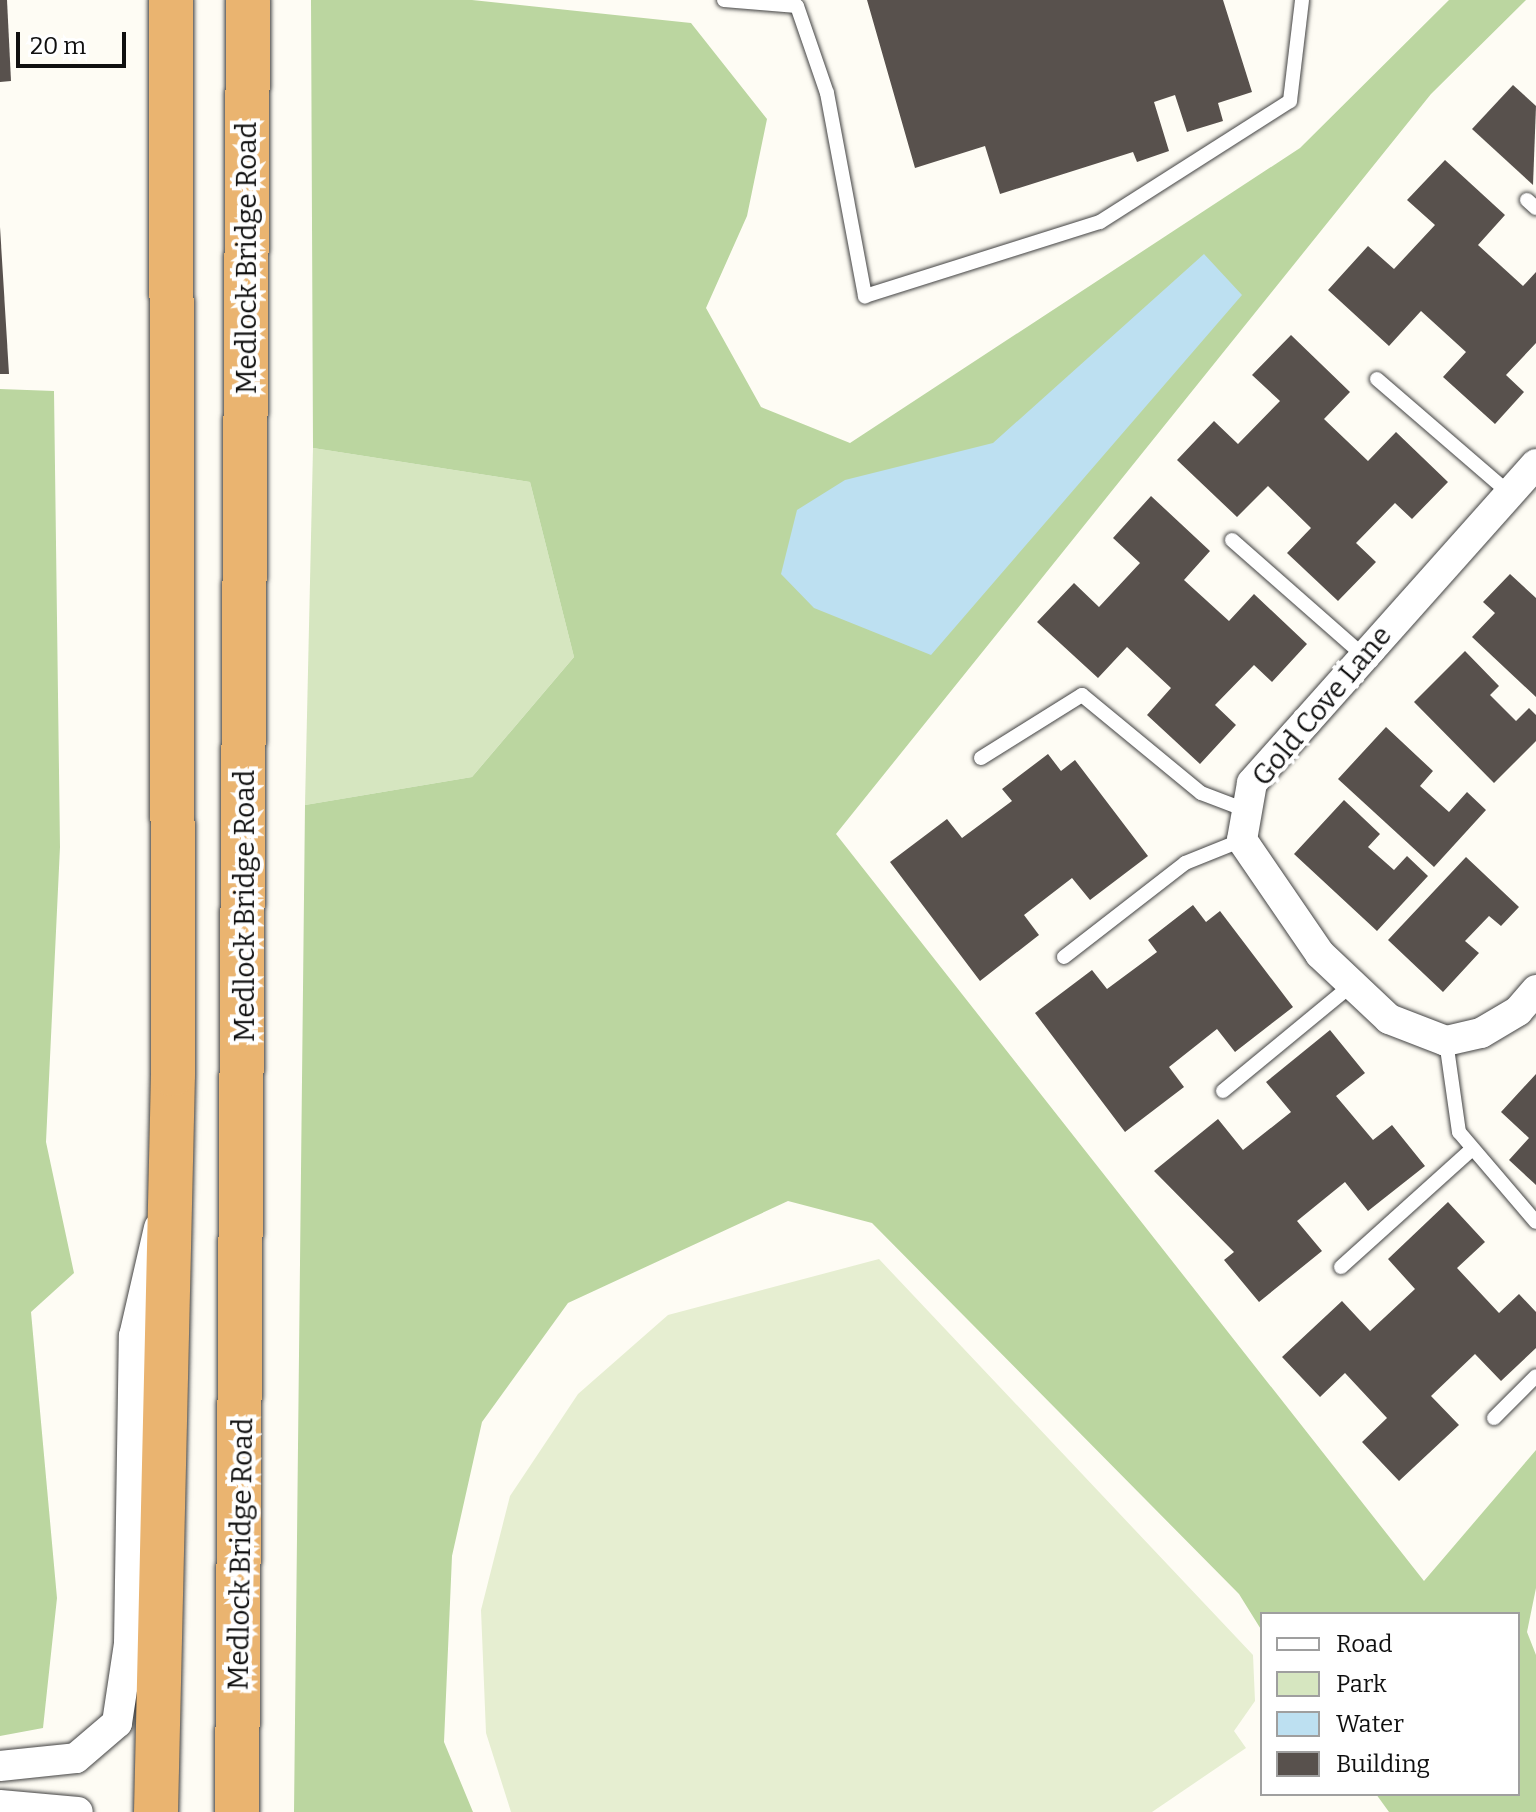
<!DOCTYPE html>
<html>
<head>
<meta charset="utf-8">
<style>
  body { margin:0 }
  #map { position:relative; width:1536px; height:1812px; overflow:hidden; background:#fefcf4; font-family:Bitter,serif }
  div>[style] { position:absolute }
  .green>* { inset:0; background:#d6e6c0 }
  .forest>* { inset:0; background:#bbd6a0 }
  .pitch>* { inset:0; background:#e6eed1 }
  .water>* { inset:0; background:#bde0f1 }
  .building>* { inset:0; background:#58514d }
  .roads { filter:drop-shadow(0 0 2px #434343) drop-shadow(0 0 2px #434343) }
  .service>* { height:14px; margin:-7px; padding:0 7px; transform-origin:7px; border-radius:7px; background:#fff }
  .minor>* { height:30px; margin:-15px; padding:0 15px; transform-origin:15px; border-radius:15px; background:#fff }
  .trunk>* { height:44px; margin:-22px; padding:0 22px; transform-origin:22px; border-radius:22px; background:#eab470 }
  span { translate:-50% -50%; white-space:nowrap; text-align:center; line-height:1.15; -webkit-text-stroke:8px #fff; paint-order:stroke }
  .street-label { font-size:28px; color:#101010 }
  .legend { position:absolute; left:1260px; top:1612px; width:260px; height:184px; box-sizing:border-box; background:#fff; border:2px solid #9f9f9f; margin:0; padding:10px 14px; list-style:none; font-size:24px; color:#101010 }
  .legend li { display:flex; align-items:center; gap:16px; height:40px }
  .legend b { width:40px; border:2px solid #9f9f9f }
  .scale { position:absolute; left:16px; top:32px; width:110px; height:36px; box-sizing:border-box; border:4px solid #101010; border-top:0; padding-left:10px; font-size:24px; line-height:28px; white-space:nowrap; color:#101010; -webkit-text-stroke:6px #fff; paint-order:stroke }
</style>
</head>
<body>
<div id="map">
  <div class="green">
    <div style="clip-path:polygon(313px 448px,530px 482px,574px 657px,472px 777px,305px 805px)"></div>
  </div>
  <div class="forest">
    <div style="clip-path:polygon(311px 0,472px 0,691px 23px,767px 119px,747px 216px,706px 308px,761px 407px,850px 443px,1300px 148px,1449px 0,1526px 0,1431px 94px,836px 834px,1424px 1581px,1536px 1450px,1536px 1588px,1527px 1632px,1536px 1655px,1536px 1812px,1389px 1812px,1376px 1794px,1518px 1794px,1518px 1614px,1262px 1614px,1262px 1631px,1239px 1594px,872px 1223px,788px 1201px,568px 1303px,482px 1422px,452px 1556px,444px 1742px,473px 1812px,294px 1812px,305px 805px,472px 777px,574px 657px,530px 482px,313px 448px)"></div>
    <div style="clip-path:polygon(0 389px,54px 391px,60px 847px,46px 1142px,74px 1273px,31px 1312px,57px 1598px,43px 1728px,0 1736px)"></div>
  </div>
  <div class="pitch">
    <div style="clip-path:polygon(879px 1259px,1253px 1655px,1255px 1701px,1234px 1731px,1246px 1748px,1152px 1812px,511px 1812px,486px 1733px,481px 1610px,510px 1496px,578px 1394px,668px 1315px)"></div>
  </div>
  <div class="water">
    <div style="clip-path:polygon(1204px 254px,1242px 295px,931px 655px,814px 608px,781px 574px,797px 510px,845px 480px,993px 443px)"></div>
  </div>
  <div class="building">
    <div style="clip-path:polygon(0 0,7px 0,11px 81px,0 82px)"></div>
    <div style="clip-path:polygon(867px 0,1223px 0,1252px 92px,1218px 103px,1223px 121px,1187px 132px,1175px 95px,1154px 102px,1169px 151px,1137px 162px,1133px 152px,1000px 194px,985px 146px,915px 168px)"></div>
    <div style="clip-path:polygon(1513px 85px,1536px 106px,1533px 185px,1472px 129px)"></div>
    <div style="clip-path:polygon(1445px 160px,1505px 215px,1478px 245px,1523px 286px,1536px 272px,1536px 343px,1506px 375px,1524px 392px,1495px 424px,1443px 377px,1466px 352px,1421px 311px,1389px 346px,1328px 290px,1368px 246px,1394px 269px,1435px 225px,1407px 200px)"></div>
    <div style="clip-path:polygon(0 227px,9px 374px,0 374px)"></div>
    <div style="clip-path:polygon(1291px 335px,1350px 392px,1324px 419px,1368px 461px,1396px 432px,1448px 482px,1412px 519px,1395px 503px,1356px 543px,1376px 562px,1338px 601px,1287px 553px,1311px 528px,1268px 486px,1237px 517px,1177px 460px,1214px 421px,1238px 444px,1280px 401px,1252px 375px)"></div>
    <div style="clip-path:polygon(1151px 496px,1210px 551px,1184px 580px,1229px 621px,1254px 594px,1307px 644px,1272px 682px,1254px 665px,1215px 705px,1236px 725px,1200px 764px,1147px 715px,1171px 688px,1127px 647px,1098px 678px,1037px 622px,1074px 583px,1099px 607px,1140px 563px,1113px 538px)"></div>
    <div style="clip-path:polygon(1510px 574px,1536px 598px,1536px 697px,1472px 637px,1495px 613px,1483px 602px)"></div>
    <div style="clip-path:polygon(1465px 651px,1499px 686px,1490px 695px,1516px 721px,1529px 708px,1536px 715px,1536px 741px,1494px 783px,1414px 702px)"></div>
    <div style="clip-path:polygon(1386px 727px,1433px 771px,1420px 786px,1449px 812px,1467px 792px,1486px 810px,1434px 867px,1338px 779px)"></div>
    <div style="clip-path:polygon(1048px 754px,1061px 771px,1075px 760px,1148px 856px,1090px 900px,1072px 878px,1024px 915px,1039px 935px,980px 981px,890px 862px,947px 819px,962px 838px,1012px 801px,1002px 789px)"></div>
    <div style="clip-path:polygon(1344px 800px,1380px 834px,1368px 847px,1394px 870px,1407px 856px,1428px 876px,1377px 931px,1294px 854px)"></div>
    <div style="clip-path:polygon(1466px 857px,1519px 907px,1501px 926px,1489px 916px,1465px 941px,1479px 953px,1443px 992px,1388px 940px)"></div>
    <div style="clip-path:polygon(1193px 905px,1206px 922px,1220px 911px,1293px 1007px,1235px 1052px,1217px 1029px,1169px 1067px,1184px 1087px,1125px 1132px,1035px 1013px,1092px 970px,1107px 989px,1157px 952px,1148px 940px)"></div>
    <div style="clip-path:polygon(1330px 1030px,1365px 1073px,1336px 1096px,1373px 1140px,1392px 1125px,1425px 1166px,1368px 1211px,1345px 1182px,1297px 1221px,1322px 1251px,1259px 1302px,1224px 1260px,1234px 1252px,1154px 1171px,1218px 1119px,1243px 1150px,1291px 1112px,1266px 1082px)"></div>
    <div style="clip-path:polygon(1536px 1074px,1536px 1185px,1509px 1160px,1529px 1138px,1501px 1112px)"></div>
    <div style="clip-path:polygon(1448px 1202px,1485px 1242px,1457px 1268px,1499px 1313px,1519px 1294px,1536px 1312px,1536px 1348px,1501px 1381px,1475px 1354px,1431px 1396px,1459px 1425px,1399px 1481px,1362px 1442px,1387px 1418px,1345px 1373px,1320px 1397px,1282px 1357px,1342px 1301px,1370px 1331px,1415px 1289px,1388px 1259px)"></div>
  </div>
  <div class="roads">
    <div class="service">
      <div style="left:724px;top:0;width:73px;rotate:4.7deg"></div>
      <div style="left:797px;top:6px;width:92px;rotate:71deg"></div>
      <div style="left:827px;top:93px;width:207px;rotate:79.4deg"></div>
      <div style="left:865px;top:296px;width:246px;rotate:-17.5deg"></div>
      <div style="left:1100px;top:222px;width:225px;rotate:-32.5deg"></div>
      <div style="left:1290px;top:101px;width:102px;rotate:-83.2deg"></div>
      <div style="left:1527px;top:200px;width:12px;rotate:42deg"></div>
      <div style="left:1377px;top:379px;width:174px;rotate:40.8deg"></div>
      <div style="left:1232px;top:540px;width:174px;rotate:41.3deg"></div>
      <div style="left:981px;top:758px;width:119px;rotate:-32deg"></div>
      <div style="left:1082px;top:695px;width:154px;rotate:39.5deg"></div>
      <div style="left:1201px;top:793px;width:45px;rotate:20.9deg"></div>
      <div style="left:1064px;top:957px;width:153px;rotate:-37.8deg"></div>
      <div style="left:1185px;top:863px;width:61px;rotate:-22deg"></div>
      <div style="left:1446px;top:1041px;width:92px;rotate:81.9deg"></div>
      <div style="left:1459px;top:1132px;width:118px;rotate:49.5deg"></div>
      <div style="left:1223px;top:1091px;width:162px;rotate:-39.5deg"></div>
      <div style="left:1341px;top:1267px;width:175px;rotate:-42deg"></div>
      <div style="left:1494px;top:1418px;width:59px;rotate:-45deg"></div>
    </div>
    <div class="minor">
      <div style="left:1536px;top:464px;width:427px;rotate:131.7deg"></div>
      <div style="left:1252px;top:783px;width:58px;rotate:100deg"></div>
      <div style="left:1242px;top:840px;width:138px;rotate:55.6deg"></div>
      <div style="left:1320px;top:954px;width:95px;rotate:43.3deg"></div>
      <div style="left:1389px;top:1019px;width:61px;rotate:21.1deg"></div>
      <div style="left:1446px;top:1041px;width:36px;rotate:-13deg"></div>
      <div style="left:1481px;top:1033px;width:43px;rotate:-30.7deg"></div>
      <div style="left:1518px;top:1011px;width:28px;rotate:-49deg"></div>
      <div style="left:0;top:1766px;width:76px;rotate:-6deg"></div>
      <div style="left:76px;top:1758px;width:54px;rotate:-40.5deg"></div>
      <div style="left:117px;top:1723px;width:80px;rotate:-81.4deg"></div>
      <div style="left:129px;top:1644px;width:308px;rotate:-89.1deg"></div>
      <div style="left:134px;top:1336px;width:111px;rotate:-77deg"></div>
      <div style="left:0;top:1805px;width:78px;rotate:5.1deg"></div>
    </div>
    <div class="trunk">
      <div style="left:156px;top:1812px;width:738px;rotate:-88.68deg"></div>
      <div style="left:173px;top:1074px;width:1074px;rotate:-90.11deg"></div>
      <div style="left:237px;top:1812px;width:1812px;rotate:-89.65deg"></div>
    </div>
  </div>
  <div class="street-label">
    <span style="left:247px;top:258px;rotate:-90deg">Medlock Bridge Road</span>
    <span style="left:1322px;top:706px;rotate:-50deg">Gold Cove Lane</span>
    <span style="left:245px;top:906px;rotate:-90deg">Medlock Bridge Road</span>
    <span style="left:241px;top:1554px;rotate:-89deg">Medlock Bridge Road</span>
  </div>
  <ul class="legend">
  <li><b style="height:10px;background:#fff"></b>Road</li>
  <li><b style="height:22px;background:#d6e6c0"></b>Park</li>
  <li><b style="height:22px;background:#bde0f1"></b>Water</li>
  <li><b style="height:22px;background:#58514d"></b>Building</li>
  </ul>
  <div class="scale">20 m</div>
</div>
</body>
</html>
